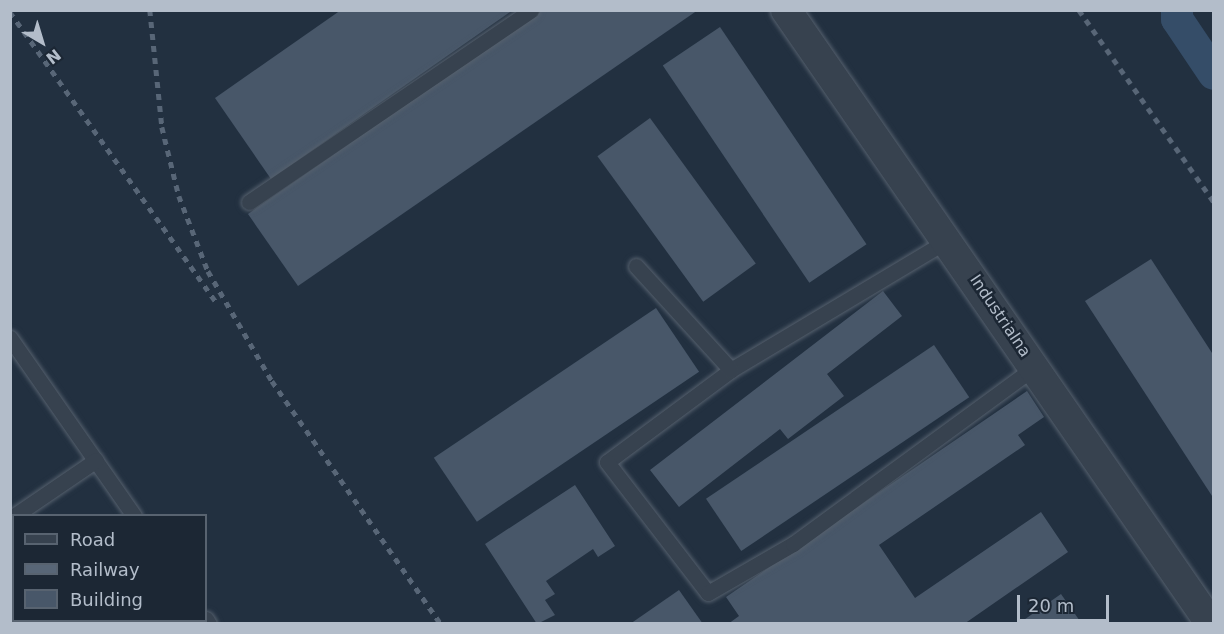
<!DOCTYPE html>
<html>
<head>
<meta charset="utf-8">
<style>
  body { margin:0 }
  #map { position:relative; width:1224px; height:634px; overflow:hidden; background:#223040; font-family:"DejaVu Sans",sans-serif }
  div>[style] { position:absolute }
  .canal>* { height:32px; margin:-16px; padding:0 16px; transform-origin:16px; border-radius:16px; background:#354d68 }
  .building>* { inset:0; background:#485769; transform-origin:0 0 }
  .roads { filter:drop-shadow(0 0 2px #55606d) drop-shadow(0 0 2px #55606d) }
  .lane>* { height:15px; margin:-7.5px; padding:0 7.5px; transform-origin:7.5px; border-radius:7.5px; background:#37424f }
  .street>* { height:30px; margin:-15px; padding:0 15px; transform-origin:15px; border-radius:15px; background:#37424f }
  .rail>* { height:4.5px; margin-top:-2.25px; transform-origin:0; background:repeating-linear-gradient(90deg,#586677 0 6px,transparent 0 12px) }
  span { translate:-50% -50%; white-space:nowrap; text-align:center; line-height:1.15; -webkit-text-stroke:5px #1c2734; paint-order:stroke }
  .street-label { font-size:16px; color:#b3bdca }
  .frame { position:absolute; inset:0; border:12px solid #b3bdca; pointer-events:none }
  .legend { position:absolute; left:12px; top:514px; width:195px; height:108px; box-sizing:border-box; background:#1c2734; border:2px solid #586370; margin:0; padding:8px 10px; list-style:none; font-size:18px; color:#b3bdca }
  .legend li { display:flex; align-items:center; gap:12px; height:30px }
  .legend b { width:30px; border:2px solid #586370 }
  .north { position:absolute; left:12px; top:12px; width:60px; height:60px; -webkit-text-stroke:4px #1c2734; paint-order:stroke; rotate:142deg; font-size:16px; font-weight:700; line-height:24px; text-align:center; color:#b3bdca }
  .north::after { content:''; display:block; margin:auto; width:21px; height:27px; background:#b3bdca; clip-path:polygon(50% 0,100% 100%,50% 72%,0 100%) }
  .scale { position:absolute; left:1017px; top:595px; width:92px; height:27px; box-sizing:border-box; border:3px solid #b3bdca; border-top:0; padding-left:8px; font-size:18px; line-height:21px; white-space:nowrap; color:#b3bdca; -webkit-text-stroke:4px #1c2734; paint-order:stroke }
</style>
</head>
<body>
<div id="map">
  <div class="canal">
    <div style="left:1177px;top:10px;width:9px;rotate:90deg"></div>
    <div style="left:1177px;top:19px;width:66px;rotate:56.1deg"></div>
  </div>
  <div class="building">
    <div style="clip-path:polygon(341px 10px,513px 10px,271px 179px,215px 98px)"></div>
    <div style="clip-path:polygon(543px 10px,698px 10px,298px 286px,248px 214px)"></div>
    <div style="left:720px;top:27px;width:262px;height:69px;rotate:56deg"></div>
    <div style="left:650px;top:118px;width:180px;height:65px;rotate:54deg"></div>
    <div style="clip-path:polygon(1151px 259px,1214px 356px,1214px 499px,1085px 301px)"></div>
    <div style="clip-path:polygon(883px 291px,902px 316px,827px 374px,844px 396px,788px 439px,780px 429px,679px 507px,650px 470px)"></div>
    <div style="left:656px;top:308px;width:77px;height:268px;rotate:56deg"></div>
    <div style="left:934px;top:345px;width:63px;height:275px;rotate:56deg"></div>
    <div style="clip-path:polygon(1027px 391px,1044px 417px,1018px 435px,1025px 445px,879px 545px,915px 598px,1041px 512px,1068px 552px,964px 624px,728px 624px,739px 616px,726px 597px)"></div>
    <div style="clip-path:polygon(575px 485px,615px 546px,598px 557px,593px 549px,546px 581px,555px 594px,545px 600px,555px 615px,537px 624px,485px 544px)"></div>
    <div style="clip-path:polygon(679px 590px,703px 624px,630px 624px)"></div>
    <div style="clip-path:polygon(1061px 594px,1082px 624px,1018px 624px)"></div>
  </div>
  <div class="roads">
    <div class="lane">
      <div style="left:249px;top:202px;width:341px;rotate:-34.2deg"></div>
      <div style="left:948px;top:240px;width:253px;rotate:149.1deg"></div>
      <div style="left:731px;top:370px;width:154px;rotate:143.4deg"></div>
      <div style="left:607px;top:462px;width:165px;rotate:52.4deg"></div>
      <div style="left:708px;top:593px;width:98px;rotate:-30deg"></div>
      <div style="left:793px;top:544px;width:300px;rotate:-36.2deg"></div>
      <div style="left:636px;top:266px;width:141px;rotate:47.6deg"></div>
      <div style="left:10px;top:338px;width:217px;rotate:55.1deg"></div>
      <div style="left:14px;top:516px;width:99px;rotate:-34.3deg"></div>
      <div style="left:10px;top:566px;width:6px;rotate:45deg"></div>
      <div style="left:206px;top:619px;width:6px;rotate:59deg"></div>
      <div style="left:49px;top:620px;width:4px;rotate:63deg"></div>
    </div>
    <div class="street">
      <div style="left:786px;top:10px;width:747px;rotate:55.31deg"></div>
    </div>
  </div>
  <div class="rail">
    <div style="left:150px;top:10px;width:118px;rotate:84.1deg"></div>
    <div style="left:162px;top:127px;width:71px;rotate:76.2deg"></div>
    <div style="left:179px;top:196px;width:80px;rotate:68.9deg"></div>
    <div style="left:208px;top:271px;width:127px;rotate:59.8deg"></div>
    <div style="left:272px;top:381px;width:296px;rotate:55.2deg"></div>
    <div style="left:1079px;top:10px;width:235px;rotate:54.9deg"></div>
    <div style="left:10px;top:12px;width:357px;rotate:54.6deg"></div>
    <div style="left:129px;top:620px;width:4px;rotate:63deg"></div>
  </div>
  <div class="street-label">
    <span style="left:1000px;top:316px;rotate:56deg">Industrialna</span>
  </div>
  <div class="frame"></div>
  <ul class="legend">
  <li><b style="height:8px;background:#37424f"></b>Road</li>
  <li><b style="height:8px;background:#586677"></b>Railway</li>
  <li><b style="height:16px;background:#485769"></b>Building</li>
  </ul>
  <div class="north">N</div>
  <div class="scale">20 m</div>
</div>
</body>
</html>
